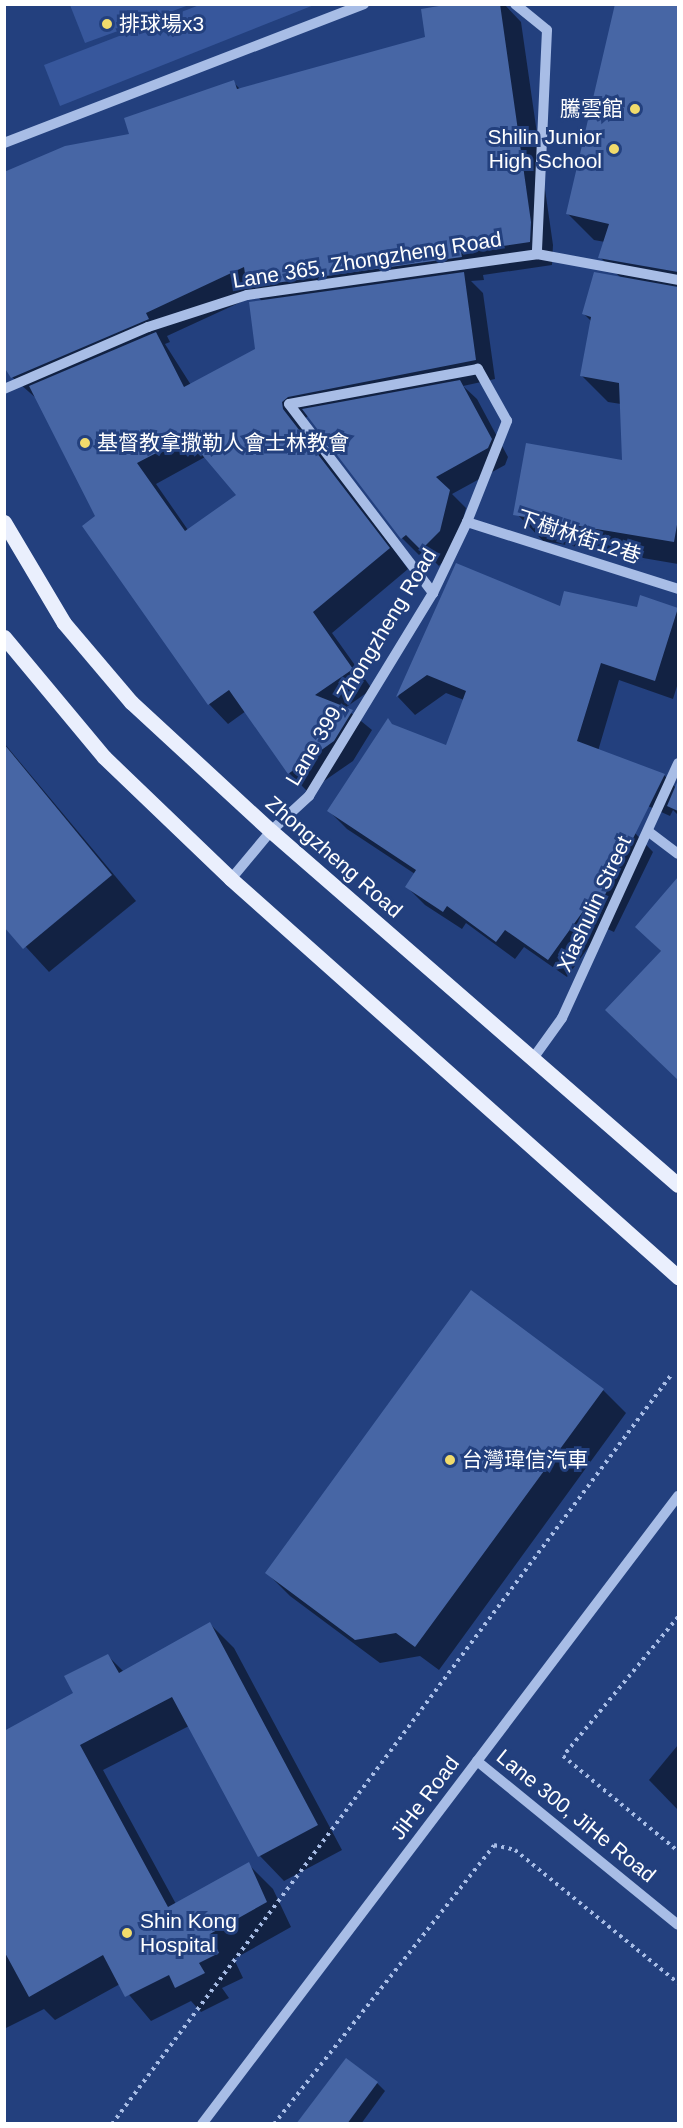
<!DOCTYPE html>
<html>
<head>
<meta charset="utf-8">
<style>
  body { margin:0 }
  #map { position:relative; width:683px; height:2128px; overflow:hidden; background:#23407e; font-family:Helvetica,"Noto Sans TC",sans-serif }
  div>[style] { position:absolute }
  .green>* { inset:0; background:#37579c }
  .shadow>* { inset:0; background:#0007 }
  .building>* { inset:0; background:#4766a5 }
  .path>* { height:4px; margin-top:-2px; transform-origin:0; background:repeating-linear-gradient(90deg,#a8bde6 0 3px,transparent 0 7.5px) }
  .minor>* { height:10px; margin:-5px; padding:0 5px; transform-origin:5px; border-radius:5px; background:#a8bde6 }
  .major>* { height:15px; margin:-7.5px; padding:0 7.5px; transform-origin:7.5px; border-radius:7.5px; background:#eaeffd }
  .dots>* { width:16px; height:16px; translate:-50% -50%; box-sizing:border-box; border:3px solid #23407e; border-radius:50% }
  span { translate:-50% -50%; white-space:nowrap; text-align:center; line-height:1.15; -webkit-text-stroke:6px #23407e; paint-order:stroke }
  .poi-label { font-size:21px; color:#fff }
  .left { translate:0 -50%; text-align:left }
  .right { translate:-100% -50%; text-align:right }
  .street-label { font-size:21px; color:#fff }
  .frame { position:absolute; inset:0; border:6px solid #fff; pointer-events:none }
</style>
</head>
<body>
<div id="map">
  <div class="green">
    <div style="clip-path:polygon(202px 4px,314px 5px,60px 106px,44px 65px)"></div>
    <div style="clip-path:polygon(70px 5px,189px 5px,85px 43px)"></div>
  </div>
  <div class="shadow">
    <div style="clip-path:polygon(evenodd,462px 4px,504px 4px,521px 22px,553px 245px,552px 265px,483px 275px,484px 280px,471px 281px,483px 293px,495px 379px,463px 386px,477px 399px,508px 457px,505px 465px,452px 494px,466px 508px,456px 548px,439px 566px,424px 551px,419px 555px,402px 538px,308px 416px,301px 422px,408px 569px,332px 633px,372px 689px,345px 708px,372px 730px,353px 761px,308px 792px,289px 773px,246px 711px,228px 724px,209px 704px,97px 517px,37px 399px,12px 377px,131px 135px,233px 82px,241px 90px,427px 38px,462px 4px,256px 295px,263px 302px,257px 350px,191px 385px,165px 344px,170px 342px,167px 336px,256px 295px,462px 4px,205px 457px,238px 495px,188px 530px,156px 484px,205px 457px)"></div>
    <div style="clip-path:polygon(616px 4px,678px 4px,678px 564px,543px 541px,517px 514px,624px 462px,621px 404px,608px 402px,582px 376px,591px 321px,583px 313px,622px 279px,600px 257px,605px 242px,594px 240px,568px 214px)"></div>
    <div style="clip-path:polygon(456px 565px,562px 608px,638px 609px,641px 597px,678px 610px,678px 683px,673px 699px,619px 680px,598px 751px,664px 775px,676px 788px,678px 784px,678px 815px,673px 810px,670px 816px,606px 787px,635px 833px,653px 852px,614px 932px,603px 927px,567px 977px,524px 947px,515px 959px,466px 923px,462px 929px,425px 905px,407px 887px,415px 874px,347px 829px,329px 811px,395px 727px,447px 747px,464px 700px,446px 693px,415px 715px,398px 697px)"></div>
    <div style="clip-path:polygon(4px 743px,136px 901px,49px 972px,4px 923px)"></div>
    <div style="clip-path:polygon(678px 880px,678px 1079px,625px 1029px,662px 952px,637px 927px)"></div>
    <div style="clip-path:polygon(603px 1390px,626px 1413px,439px 1670px,420px 1656px,380px 1663px,290px 1596px,267px 1573px)"></div>
    <div style="clip-path:polygon(210px 1624px,234px 1648px,342px 1850px,284px 1881px,260px 1856px,189px 1726px,103px 1770px,176px 1904px,248px 1864px,273px 1889px,291px 1927px,234px 1959px,243px 1978px,222px 1988px,229px 1998px,201px 2012px,191px 2001px,151px 2021px,120px 1984px,55px 2020px,44px 2009px,4px 2029px,4px 1733px,75px 1693px,108px 1656px,124px 1672px)"></div>
    <div style="clip-path:polygon(678px 1745px,678px 1810px,649px 1780px)"></div>
    <div style="clip-path:polygon(377px 2083px,385px 2091px,361px 2124px,298px 2124px)"></div>
  </div>
  <div class="building">
    <div style="clip-path:polygon(451px 4px,500px 4px,531px 222px,530px 242px,461px 252px,462px 257px,247px 287px,244px 267px,146px 313px,149px 319px,11px 378px,4px 367px,4px 172px,65px 146px,129px 134px,124px 118px,234px 80px,237px 89px,425px 37px,421px 9px)"></div>
    <div style="clip-path:polygon(615px 4px,678px 4px,678px 272px,598px 258px,609px 224px,566px 214px)"></div>
    <div style="clip-path:polygon(evenodd,464px 272px,476px 360px,288px 397px,282px 402px,283px 409px,390px 548px,313px 612px,353px 669px,315px 695px,353px 710px,334px 741px,288px 774px,229px 690px,208px 705px,82px 526px,95px 516px,29px 386px,156px 332px,184px 387px,255px 349px,249px 302px,464px 272px,187px 437px,236px 495px,185px 531px,137px 463px,187px 437px)"></div>
    <div style="clip-path:polygon(594px 272px,678px 287px,678px 519px,674px 542px,513px 515px,526px 443px,622px 460px,619px 383px,580px 376px,591px 317px,582px 314px)"></div>
    <div style="clip-path:polygon(460px 380px,492px 439px,488px 448px,436px 477px,450px 490px,440px 531px,421px 550px,406px 535px,401px 539px,302px 409px)"></div>
    <div style="clip-path:polygon(456px 563px,560px 606px,564px 591px,637px 607px,640px 595px,678px 608px,655px 681px,601px 663px,577px 741px,665px 774px,595px 915px,584px 910px,548px 960px,505px 930px,496px 942px,447px 906px,443px 912px,405px 887px,416px 870px,327px 811px,388px 718px,392px 724px,446px 745px,466px 691px,427px 675px,396px 697px)"></div>
    <div style="clip-path:polygon(4px 744px,112px 875px,23px 949px,4px 927px)"></div>
    <div style="clip-path:polygon(678px 780px,678px 811px,667px 806px)"></div>
    <div style="clip-path:polygon(678px 877px,678px 1080px,605px 1010px,661px 951px,635px 927px)"></div>
    <div style="clip-path:polygon(471px 1290px,604px 1389px,415px 1647px,396px 1633px,355px 1640px,265px 1573px)"></div>
    <div style="clip-path:polygon(210px 1622px,318px 1825px,258px 1857px,172px 1697px,80px 1745px,168px 1907px,249px 1862px,267px 1902px,210px 1934px,219px 1953px,199px 1963px,205px 1973px,175px 1988px,169px 1975px,125px 1997px,103px 1955px,29px 1997px,4px 1951px,4px 1731px,73px 1693px,64px 1676px,108px 1654px,119px 1673px)"></div>
    <div style="clip-path:polygon(346px 2058px,378px 2082px,347px 2124px,296px 2124px)"></div>
  </div>
  <div class="path">
    <div style="left:678px;top:1617px;width:180px;rotate:129.6deg"></div>
    <div style="left:563px;top:1756px;width:149px;rotate:39.6deg"></div>
    <div style="left:112px;top:2124px;width:935px;rotate:-53.26deg"></div>
    <div style="left:274px;top:2124px;width:355px;rotate:-51.7deg"></div>
    <div style="left:494px;top:1845px;width:22px;rotate:13deg"></div>
    <div style="left:515px;top:1850px;width:210px;rotate:39.2deg"></div>
  </div>
  <div class="minor">
    <div style="left:515px;top:4px;width:41px;rotate:39.1deg"></div>
    <div style="left:547px;top:30px;width:224px;rotate:92.6deg"></div>
    <div style="left:4px;top:143px;width:386px;rotate:-21.1deg"></div>
    <div style="left:4px;top:389px;width:157px;rotate:-23.3deg"></div>
    <div style="left:148px;top:327px;width:104px;rotate:-17.9deg"></div>
    <div style="left:247px;top:295px;width:293px;rotate:-8deg"></div>
    <div style="left:537px;top:254px;width:143px;rotate:10.4deg"></div>
    <div style="left:467px;top:522px;width:221px;rotate:17.6deg"></div>
    <div style="left:649px;top:832px;width:36px;rotate:37deg"></div>
    <div style="left:231px;top:879px;width:62px;rotate:-50.2deg"></div>
    <div style="left:271px;top:831px;width:52px;rotate:-42.6deg"></div>
    <div style="left:309px;top:796px;width:238px;rotate:-58.6deg"></div>
    <div style="left:433px;top:593px;width:79px;rotate:-64.4deg"></div>
    <div style="left:467px;top:522px;width:109px;rotate:-68.4deg"></div>
    <div style="left:507px;top:421px;width:60px;rotate:-119.1deg"></div>
    <div style="left:478px;top:369px;width:192px;rotate:169.5deg"></div>
    <div style="left:289px;top:404px;width:238px;rotate:52.7deg"></div>
    <div style="left:534px;top:1057px;width:48px;rotate:-54.3deg"></div>
    <div style="left:562px;top:1018px;width:280px;rotate:-65.5deg"></div>
    <div style="left:477px;top:1761px;width:259px;rotate:39.2deg"></div>
    <div style="left:202px;top:2124px;width:788px;rotate:-52.84deg"></div>
  </div>
  <div class="major">
    <div style="left:4px;top:522px;width:117px;rotate:59.3deg"></div>
    <div style="left:64px;top:623px;width:104px;rotate:49.7deg"></div>
    <div style="left:131px;top:702px;width:190px;rotate:42.7deg"></div>
    <div style="left:271px;top:831px;width:539px;rotate:41.02deg"></div>
    <div style="left:4px;top:637px;width:156px;rotate:50.2deg"></div>
    <div style="left:104px;top:757px;width:176px;rotate:43.8deg"></div>
    <div style="left:231px;top:879px;width:599px;rotate:41.68deg"></div>
  </div>
  <div class="dots">
    <div style="left:107px;top:24px;background:#f1db6c"></div>
    <div style="left:635px;top:109px;background:#f1db6c"></div>
    <div style="left:614px;top:149px;background:#f1db6c"></div>
    <div style="left:85px;top:443px;background:#f1db6c"></div>
    <div style="left:450px;top:1460px;background:#f1db6c"></div>
    <div style="left:127px;top:1933px;background:#f1db6c"></div>
  </div>
  <div class="poi-label">
    <span class="left" style="left:119px;top:24px">排球場x3</span>
    <span class="right" style="left:623px;top:109px">騰雲館</span>
    <span class="right" style="left:602px;top:149px">Shilin Junior<br>High School</span>
    <span class="left" style="left:97px;top:443px">基督教拿撒勒人會士林教會</span>
    <span class="left" style="left:462px;top:1460px">台灣瑋信汽車</span>
    <span class="left" style="left:140px;top:1933px">Shin Kong<br>Hospital</span>
  </div>
  <div class="street-label">
    <span style="left:367px;top:260px;rotate:-9deg">Lane 365, Zhongzheng Road</span>
    <span style="left:579px;top:537px;rotate:18deg">下樹林街12巷</span>
    <span style="left:361px;top:667px;rotate:-59deg">Lane 399, Zhongzheng Road</span>
    <span style="left:334px;top:857px;rotate:41deg">Zhongzheng Road</span>
    <span style="left:594px;top:904px;rotate:-65deg">Xiashulin Street</span>
    <span style="left:425px;top:1798px;rotate:-53deg">JiHe Road</span>
    <span style="left:576px;top:1816px;rotate:39deg">Lane 300, JiHe Road</span>
  </div>
  <div class="frame"></div>
</div>
</body>
</html>
